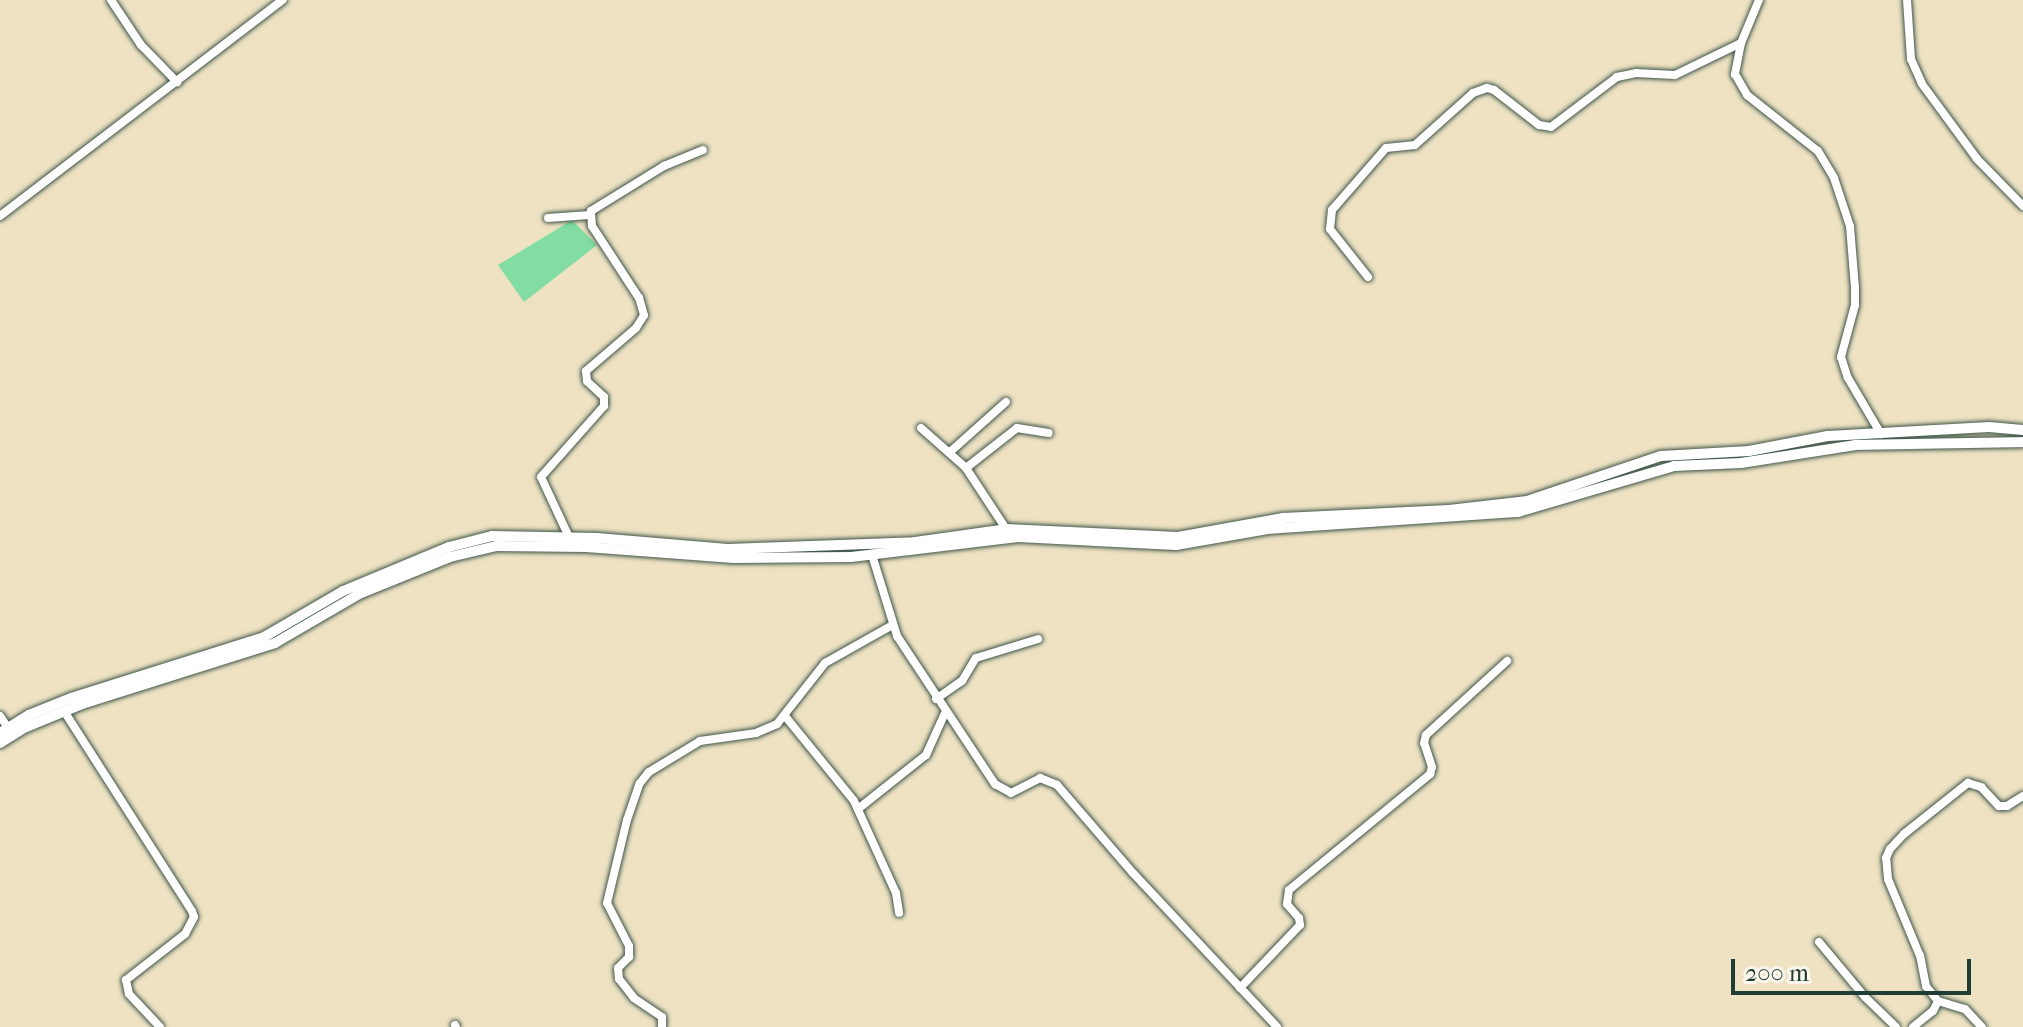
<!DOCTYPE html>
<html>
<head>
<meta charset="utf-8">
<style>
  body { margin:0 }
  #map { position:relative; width:2023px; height:1027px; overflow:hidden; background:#eee2c3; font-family:"IM FELL French Canon",serif }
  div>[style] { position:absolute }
  .green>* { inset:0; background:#83dda2 }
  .roads { filter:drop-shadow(0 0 2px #3e5649) drop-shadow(0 0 2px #3e5649) }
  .minor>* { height:8px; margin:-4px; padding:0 4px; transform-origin:4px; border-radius:4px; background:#fff }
  .tertiary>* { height:10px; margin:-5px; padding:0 5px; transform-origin:5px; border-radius:5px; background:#fff }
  span { translate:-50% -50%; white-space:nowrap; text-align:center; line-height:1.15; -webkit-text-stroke:7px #fbf7ec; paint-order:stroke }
  .scale { position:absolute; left:1731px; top:959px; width:240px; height:36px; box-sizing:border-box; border:4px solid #1f3d34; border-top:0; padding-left:10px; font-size:24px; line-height:28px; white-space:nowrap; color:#1f3d34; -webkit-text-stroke:6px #fbf7ec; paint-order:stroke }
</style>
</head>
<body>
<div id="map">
  <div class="green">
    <div style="clip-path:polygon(572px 220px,597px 245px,524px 302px,498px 265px)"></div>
  </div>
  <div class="roads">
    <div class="minor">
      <div style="left:111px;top:0;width:54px;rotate:56.3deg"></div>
      <div style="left:141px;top:45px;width:52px;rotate:45.8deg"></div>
      <div style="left:1759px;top:0;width:47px;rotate:112.7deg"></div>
      <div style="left:1741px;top:43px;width:32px;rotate:101deg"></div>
      <div style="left:1735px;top:74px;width:24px;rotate:60deg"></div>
      <div style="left:1747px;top:95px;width:90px;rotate:38.3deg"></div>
      <div style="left:1818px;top:151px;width:31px;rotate:59deg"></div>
      <div style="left:1834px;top:178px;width:51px;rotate:71.6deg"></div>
      <div style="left:1850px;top:226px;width:62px;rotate:85.4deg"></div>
      <div style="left:1855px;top:288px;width:17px;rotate:90deg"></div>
      <div style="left:1855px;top:305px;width:54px;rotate:105.1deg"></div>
      <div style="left:1841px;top:357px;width:22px;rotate:72deg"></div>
      <div style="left:1848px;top:378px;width:65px;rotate:59.5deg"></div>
      <div style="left:1907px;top:0;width:59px;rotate:86.1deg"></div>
      <div style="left:1911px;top:59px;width:27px;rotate:66deg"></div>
      <div style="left:1922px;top:84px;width:93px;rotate:53.7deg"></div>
      <div style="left:1977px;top:159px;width:66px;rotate:45.6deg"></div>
      <div style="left:0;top:216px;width:356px;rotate:-37.4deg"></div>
      <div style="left:548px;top:218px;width:41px;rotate:-4.2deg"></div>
      <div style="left:1368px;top:277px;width:61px;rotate:-128.4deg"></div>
      <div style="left:1330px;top:229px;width:19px;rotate:-84deg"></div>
      <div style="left:1332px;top:210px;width:82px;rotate:-48.9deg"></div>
      <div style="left:1386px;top:148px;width:29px;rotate:-6deg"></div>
      <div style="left:1415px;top:145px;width:78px;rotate:-41.9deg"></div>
      <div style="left:1473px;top:93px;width:15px;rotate:-20deg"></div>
      <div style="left:1487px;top:88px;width:7px;rotate:16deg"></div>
      <div style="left:1494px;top:90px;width:57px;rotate:37.9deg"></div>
      <div style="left:1539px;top:125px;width:12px;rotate:9deg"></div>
      <div style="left:1551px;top:127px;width:83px;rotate:-37.1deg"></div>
      <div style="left:1617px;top:77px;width:19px;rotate:-12deg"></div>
      <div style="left:1636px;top:73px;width:39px;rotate:3deg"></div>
      <div style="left:1675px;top:75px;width:73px;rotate:-25.9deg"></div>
      <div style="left:921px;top:428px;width:60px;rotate:41.6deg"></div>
      <div style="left:966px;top:468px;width:73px;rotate:56.7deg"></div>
      <div style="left:950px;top:452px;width:75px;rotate:-41.8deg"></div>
      <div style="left:966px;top:468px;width:65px;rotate:-38.1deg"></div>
      <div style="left:1017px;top:428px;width:32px;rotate:9deg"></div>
      <div style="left:569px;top:537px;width:66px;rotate:-115deg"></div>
      <div style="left:541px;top:477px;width:95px;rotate:-48.4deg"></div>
      <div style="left:604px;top:406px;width:9px;rotate:-90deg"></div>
      <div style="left:604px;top:397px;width:23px;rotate:-137deg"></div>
      <div style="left:587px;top:381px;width:10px;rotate:-96deg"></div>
      <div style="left:586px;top:371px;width:66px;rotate:-40.7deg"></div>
      <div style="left:636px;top:328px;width:15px;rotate:-58deg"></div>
      <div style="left:644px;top:315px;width:18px;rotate:-106deg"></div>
      <div style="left:639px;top:298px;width:86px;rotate:-123.1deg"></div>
      <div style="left:592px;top:226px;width:15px;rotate:-94deg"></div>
      <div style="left:591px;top:211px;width:86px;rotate:-31.7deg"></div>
      <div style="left:664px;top:166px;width:42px;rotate:-22.3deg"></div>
      <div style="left:872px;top:555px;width:85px;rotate:72.8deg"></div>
      <div style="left:897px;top:636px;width:178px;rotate:56.5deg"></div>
      <div style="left:995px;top:784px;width:18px;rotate:29deg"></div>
      <div style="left:1011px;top:793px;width:33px;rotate:-27deg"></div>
      <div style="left:1040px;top:778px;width:18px;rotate:22deg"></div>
      <div style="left:1057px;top:785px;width:116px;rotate:49.2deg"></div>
      <div style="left:1133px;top:873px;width:211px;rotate:46.9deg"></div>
      <div style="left:936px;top:699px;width:32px;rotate:-35deg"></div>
      <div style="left:962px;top:681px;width:27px;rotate:-59deg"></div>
      <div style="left:976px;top:658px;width:65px;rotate:-17deg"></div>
      <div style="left:64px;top:711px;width:237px;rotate:57.4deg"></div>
      <div style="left:192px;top:911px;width:6px;rotate:72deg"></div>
      <div style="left:194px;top:917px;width:19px;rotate:118deg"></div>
      <div style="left:185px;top:934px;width:75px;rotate:142.1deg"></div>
      <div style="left:126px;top:980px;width:14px;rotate:78deg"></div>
      <div style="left:129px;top:994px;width:45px;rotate:46.8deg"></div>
      <div style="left:0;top:716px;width:14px;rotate:56deg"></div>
      <div style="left:785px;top:716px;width:109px;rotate:50.9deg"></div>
      <div style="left:854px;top:801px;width:101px;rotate:65.5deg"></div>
      <div style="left:896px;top:893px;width:20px;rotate:81deg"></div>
      <div style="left:858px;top:809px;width:87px;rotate:-38.5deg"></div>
      <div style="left:926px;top:755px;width:46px;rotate:-65.7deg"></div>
      <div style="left:1819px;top:942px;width:72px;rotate:50.1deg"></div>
      <div style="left:1865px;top:997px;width:43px;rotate:44.1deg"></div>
      <div style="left:1240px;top:988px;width:87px;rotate:-46.4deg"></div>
      <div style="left:1300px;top:925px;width:7px;rotate:-98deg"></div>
      <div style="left:1299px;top:918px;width:18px;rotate:-131deg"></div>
      <div style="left:1287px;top:904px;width:14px;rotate:-82deg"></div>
      <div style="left:1289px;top:890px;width:183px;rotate:-39.4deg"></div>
      <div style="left:1430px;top:774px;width:7px;rotate:-74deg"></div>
      <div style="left:1432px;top:767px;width:25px;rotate:-108deg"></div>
      <div style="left:1424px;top:743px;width:8px;rotate:-76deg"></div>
      <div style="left:1426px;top:735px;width:110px;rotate:-42.4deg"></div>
      <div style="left:1938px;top:1001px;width:28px;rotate:17deg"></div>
      <div style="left:1965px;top:1009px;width:25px;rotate:47deg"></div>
      <div style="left:455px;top:1025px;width:2px;rotate:63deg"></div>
      <div style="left:662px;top:1027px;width:10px;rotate:-90deg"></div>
      <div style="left:662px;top:1017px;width:34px;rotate:-146deg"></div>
      <div style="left:634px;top:998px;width:24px;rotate:-128deg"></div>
      <div style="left:619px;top:979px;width:11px;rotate:-95deg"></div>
      <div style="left:618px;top:968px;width:16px;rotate:-45deg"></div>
      <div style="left:629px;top:957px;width:11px;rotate:-90deg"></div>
      <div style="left:629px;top:946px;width:48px;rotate:-117.1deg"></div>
      <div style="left:607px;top:903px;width:85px;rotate:-76.5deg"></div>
      <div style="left:627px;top:820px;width:39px;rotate:-71deg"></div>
      <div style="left:640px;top:783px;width:14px;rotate:-51deg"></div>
      <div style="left:649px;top:772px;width:60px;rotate:-31.3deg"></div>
      <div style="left:700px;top:741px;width:57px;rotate:-8.1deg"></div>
      <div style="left:756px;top:733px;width:23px;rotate:-23deg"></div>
      <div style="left:777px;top:724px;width:78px;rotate:-51.8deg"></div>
      <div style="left:825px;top:663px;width:76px;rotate:-29.3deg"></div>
      <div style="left:1913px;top:1027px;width:26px;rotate:-39deg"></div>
      <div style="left:1933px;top:1011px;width:11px;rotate:-63deg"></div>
      <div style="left:1938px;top:1001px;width:19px;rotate:-129deg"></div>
      <div style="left:1926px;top:986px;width:31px;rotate:-101deg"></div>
      <div style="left:1920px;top:956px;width:83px;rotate:-112.6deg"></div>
      <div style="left:1888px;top:879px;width:21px;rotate:-95deg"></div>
      <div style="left:1886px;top:858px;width:10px;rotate:-66deg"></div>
      <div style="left:1890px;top:849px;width:21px;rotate:-47deg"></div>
      <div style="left:1904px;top:834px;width:82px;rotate:-38.6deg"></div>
      <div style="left:1968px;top:783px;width:14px;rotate:17deg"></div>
      <div style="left:1981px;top:787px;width:26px;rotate:47deg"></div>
      <div style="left:1999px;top:806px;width:8px"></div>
      <div style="left:2007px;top:806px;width:19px;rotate:-32deg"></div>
    </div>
    <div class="tertiary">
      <div style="left:0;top:733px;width:34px;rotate:-32deg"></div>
      <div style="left:29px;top:715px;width:45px;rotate:-22deg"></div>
      <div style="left:71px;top:698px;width:202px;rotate:-17.5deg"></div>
      <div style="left:264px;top:637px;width:91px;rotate:-30.2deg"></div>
      <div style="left:343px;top:591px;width:115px;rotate:-22.5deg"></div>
      <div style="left:449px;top:547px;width:44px;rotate:-14.3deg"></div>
      <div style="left:492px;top:536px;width:105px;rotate:1.1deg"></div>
      <div style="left:597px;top:538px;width:131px;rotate:4.8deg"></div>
      <div style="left:728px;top:549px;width:187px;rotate:-2.1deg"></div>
      <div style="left:915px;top:542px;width:92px;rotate:-8.1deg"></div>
      <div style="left:1006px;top:529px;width:172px;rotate:2.7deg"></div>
      <div style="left:1178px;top:537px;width:107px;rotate:-10.3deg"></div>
      <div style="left:1283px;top:518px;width:166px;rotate:-2.8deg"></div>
      <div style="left:1449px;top:510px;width:79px;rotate:-6.6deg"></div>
      <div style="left:1527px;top:501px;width:141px;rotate:-18.6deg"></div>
      <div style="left:1661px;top:456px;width:88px;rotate:-3.3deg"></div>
      <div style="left:1749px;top:451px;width:80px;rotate:-10.8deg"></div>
      <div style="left:1828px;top:436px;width:161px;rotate:-3.2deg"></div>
      <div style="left:1989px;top:427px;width:34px;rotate:5deg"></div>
      <div style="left:0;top:743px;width:31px;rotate:-32deg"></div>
      <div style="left:26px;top:727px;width:61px;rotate:-22.3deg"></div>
      <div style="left:82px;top:704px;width:202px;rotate:-17.5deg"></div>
      <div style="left:275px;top:643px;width:99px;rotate:-30.2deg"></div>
      <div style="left:361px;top:593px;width:96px;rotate:-22deg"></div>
      <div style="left:450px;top:557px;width:47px;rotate:-13.4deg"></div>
      <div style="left:496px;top:546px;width:90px;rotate:0.6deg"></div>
      <div style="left:586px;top:547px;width:148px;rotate:4.3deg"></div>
      <div style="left:734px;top:558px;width:117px;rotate:-0.5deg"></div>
      <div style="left:851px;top:557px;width:168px;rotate:-6.8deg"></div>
      <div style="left:1018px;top:537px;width:158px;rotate:2.9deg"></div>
      <div style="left:1176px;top:545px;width:93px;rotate:-9.9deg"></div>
      <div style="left:1268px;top:529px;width:251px;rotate:-3.9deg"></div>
      <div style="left:1518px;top:512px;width:163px;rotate:-16.4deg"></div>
      <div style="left:1674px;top:466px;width:67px;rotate:-2.6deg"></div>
      <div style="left:1741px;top:463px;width:116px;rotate:-8.9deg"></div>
      <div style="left:1856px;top:445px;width:167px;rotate:-1deg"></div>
    </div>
  </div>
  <div class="scale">200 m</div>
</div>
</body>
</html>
